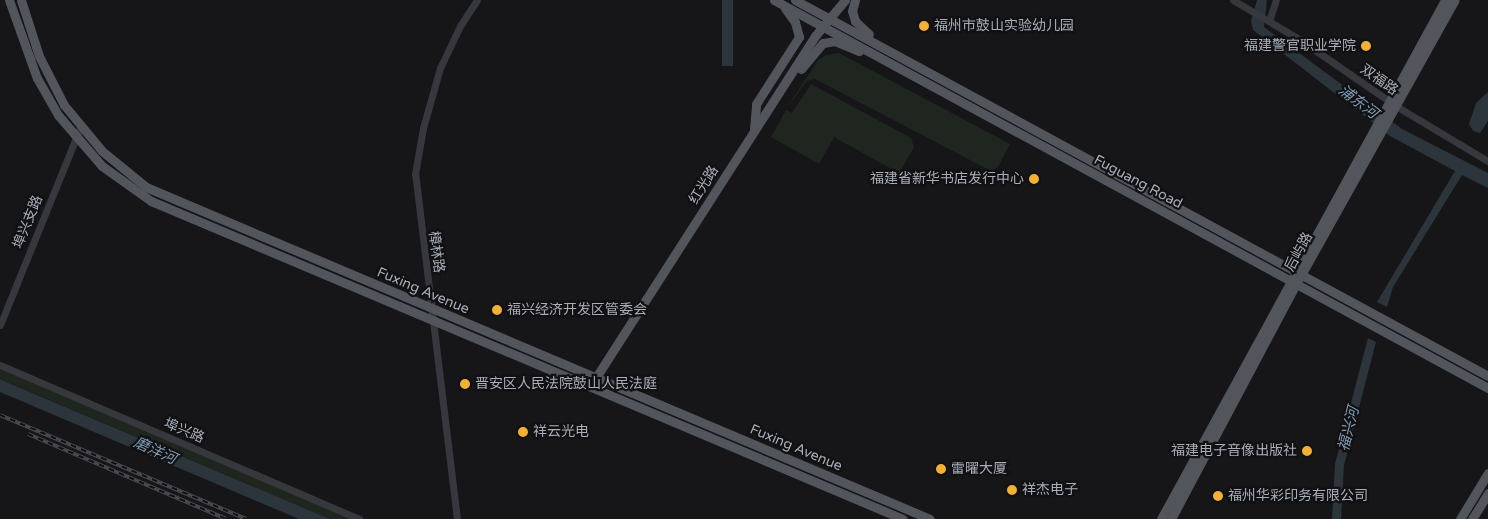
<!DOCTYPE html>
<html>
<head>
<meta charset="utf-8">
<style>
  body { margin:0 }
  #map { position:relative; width:1488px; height:519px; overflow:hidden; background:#161618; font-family:"Varela Round","Noto Sans SC",sans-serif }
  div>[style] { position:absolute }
  .green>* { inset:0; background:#1e261f }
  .water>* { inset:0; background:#2c353c; transform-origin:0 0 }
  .minor>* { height:7px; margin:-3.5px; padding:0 3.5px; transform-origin:3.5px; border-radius:3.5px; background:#37383d }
  .major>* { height:9px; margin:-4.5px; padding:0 4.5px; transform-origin:4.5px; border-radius:4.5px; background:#53555c }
  .rail>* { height:4px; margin-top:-2px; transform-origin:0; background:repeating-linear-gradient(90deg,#111113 0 5.5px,#4a4c52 0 11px); box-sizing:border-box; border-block:1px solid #4a4c52 }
  .dots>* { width:14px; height:14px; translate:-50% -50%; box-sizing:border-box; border:2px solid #111113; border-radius:50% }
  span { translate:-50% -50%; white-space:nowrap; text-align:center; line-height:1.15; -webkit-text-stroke:4.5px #111113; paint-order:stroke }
  .poi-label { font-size:14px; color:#a8adb8 }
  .left { translate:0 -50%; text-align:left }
  .right { translate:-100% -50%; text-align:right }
  .street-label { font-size:14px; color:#a8adb8 }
  .water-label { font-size:15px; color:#7f9bb3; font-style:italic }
</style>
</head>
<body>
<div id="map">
  <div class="green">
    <div style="clip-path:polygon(839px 53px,1010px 144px,998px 167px,991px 171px,815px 79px,807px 81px,786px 109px,818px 60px,826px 55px)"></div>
    <div style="clip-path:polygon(811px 84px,911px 138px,914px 147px,899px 173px,834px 137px,819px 164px,771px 137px,786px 110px,792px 113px)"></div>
    <div style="clip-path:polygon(0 367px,356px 519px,330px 519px,0 379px)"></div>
  </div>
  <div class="water">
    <div style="left:722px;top:0;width:11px;height:66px"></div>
    <div style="clip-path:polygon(1257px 0,1267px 0,1264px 27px,1402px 129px,1488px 173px,1488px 188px,1462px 175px,1393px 287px,1387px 307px,1377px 302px,1455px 171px,1390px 136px,1253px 30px,1251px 21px)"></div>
    <div style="clip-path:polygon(1488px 92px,1488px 121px,1480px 133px,1473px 131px,1469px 124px,1476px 103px)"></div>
    <div style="clip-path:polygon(1368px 338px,1376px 342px,1344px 465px,1341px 519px,1332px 519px,1335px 464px)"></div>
    <div style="clip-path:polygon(0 379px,11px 384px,330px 519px,299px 519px,120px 443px,0 392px)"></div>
  </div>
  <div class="minor">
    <div style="left:1233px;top:0;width:77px;rotate:30.6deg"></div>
    <div style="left:1299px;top:39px;width:118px;rotate:34.6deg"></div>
    <div style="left:1396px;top:106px;width:107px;rotate:30.9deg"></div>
    <div style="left:1269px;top:21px;width:22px;rotate:-72deg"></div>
    <div style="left:0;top:325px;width:213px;rotate:-67.9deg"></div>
    <div style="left:0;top:365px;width:391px;rotate:23.2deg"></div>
    <div style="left:457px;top:519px;width:348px;rotate:-96.9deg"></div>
    <div style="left:415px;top:174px;width:47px;rotate:-80.1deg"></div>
    <div style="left:423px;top:128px;width:62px;rotate:-74.2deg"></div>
    <div style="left:440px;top:68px;width:47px;rotate:-64.5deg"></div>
    <div style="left:460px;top:26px;width:31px;rotate:-57deg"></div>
  </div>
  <div class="major">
    <div style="left:9px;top:0;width:83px;rotate:70.3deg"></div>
    <div style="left:37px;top:78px;width:43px;rotate:60.4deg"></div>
    <div style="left:58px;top:115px;width:67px;rotate:49.2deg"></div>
    <div style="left:102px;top:166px;width:60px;rotate:35.5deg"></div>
    <div style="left:151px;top:201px;width:816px;rotate:22.92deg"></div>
    <div style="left:21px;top:0;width:59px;rotate:72.2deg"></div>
    <div style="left:39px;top:56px;width:55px;rotate:63deg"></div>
    <div style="left:64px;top:105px;width:60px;rotate:50.4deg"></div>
    <div style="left:102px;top:151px;width:57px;rotate:39.3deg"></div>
    <div style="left:146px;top:187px;width:851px;rotate:22.95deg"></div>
    <div style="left:774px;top:0;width:813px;rotate:28.52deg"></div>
    <div style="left:795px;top:0;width:788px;rotate:28.48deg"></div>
    <div style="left:855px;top:0;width:11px;rotate:105deg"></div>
    <div style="left:852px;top:11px;width:10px;rotate:73deg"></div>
    <div style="left:855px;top:21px;width:19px;rotate:43deg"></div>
    <div style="left:801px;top:69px;width:34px;rotate:-50deg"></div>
    <div style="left:823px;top:43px;width:12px;rotate:-9deg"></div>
    <div style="left:835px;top:41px;width:26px;rotate:23deg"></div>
    <div style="left:754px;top:129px;width:25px;rotate:-85deg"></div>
    <div style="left:756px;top:104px;width:80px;rotate:-57.3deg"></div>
    <div style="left:799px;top:37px;width:16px;rotate:-105deg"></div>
    <div style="left:795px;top:22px;width:17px;rotate:-126deg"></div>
    <div style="left:593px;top:382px;width:318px;rotate:-57.3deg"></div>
    <div style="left:765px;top:114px;width:93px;rotate:-57.3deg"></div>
    <div style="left:815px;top:36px;width:47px;rotate:-50.2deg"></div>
    <div style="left:1161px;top:519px;width:592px;rotate:-61.31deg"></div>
    <div style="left:1171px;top:519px;width:266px;rotate:-62deg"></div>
    <div style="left:1296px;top:284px;width:325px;rotate:-60.8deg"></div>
    <div style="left:1460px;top:519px;width:54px;rotate:-58.7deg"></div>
    <div style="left:1472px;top:519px;width:31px;rotate:-58deg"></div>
  </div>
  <div class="rail">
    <div style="left:0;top:415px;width:267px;rotate:22.9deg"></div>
    <div style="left:28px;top:434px;width:215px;rotate:23.2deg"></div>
  </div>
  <div class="dots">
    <div style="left:924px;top:26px;background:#f2b134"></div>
    <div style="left:1366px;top:46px;background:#f2b134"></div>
    <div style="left:1034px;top:179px;background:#f2b134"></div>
    <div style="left:497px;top:310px;background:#f2b134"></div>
    <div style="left:465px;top:384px;background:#f2b134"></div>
    <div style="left:523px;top:432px;background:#f2b134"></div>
    <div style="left:1307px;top:451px;background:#f2b134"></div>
    <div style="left:941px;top:469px;background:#f2b134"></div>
    <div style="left:1012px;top:490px;background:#f2b134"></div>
    <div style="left:1218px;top:496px;background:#f2b134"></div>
  </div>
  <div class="poi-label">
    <span class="left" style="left:934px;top:26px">福州市鼓山实验幼儿园</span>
    <span class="right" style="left:1356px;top:46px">福建警官职业学院</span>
    <span class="right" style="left:1024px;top:179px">福建省新华书店发行中心</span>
    <span class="left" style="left:507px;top:310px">福兴经济开发区管委会</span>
    <span class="left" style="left:475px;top:384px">晋安区人民法院鼓山人民法庭</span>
    <span class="left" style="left:533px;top:432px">祥云光电</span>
    <span class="right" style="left:1297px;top:451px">福建电子音像出版社</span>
    <span class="left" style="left:951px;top:469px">雷曜大厦</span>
    <span class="left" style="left:1022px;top:490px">祥杰电子</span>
    <span class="left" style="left:1228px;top:496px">福州华彩印务有限公司</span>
  </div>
  <div class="street-label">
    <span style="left:1379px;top:80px;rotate:35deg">双福路</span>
    <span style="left:1138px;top:182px;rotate:28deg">Fuguang Road</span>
    <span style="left:704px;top:185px;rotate:-58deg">红光路</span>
    <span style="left:28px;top:222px;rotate:-68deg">埠兴支路</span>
    <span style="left:436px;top:252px;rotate:82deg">樟林路</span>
    <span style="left:1299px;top:252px;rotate:-61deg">后屿路</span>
    <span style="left:423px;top:291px;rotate:23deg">Fuxing Avenue</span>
    <span style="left:184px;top:431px;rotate:23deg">埠兴路</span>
    <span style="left:796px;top:448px;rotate:23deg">Fuxing Avenue</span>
  </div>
  <div class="water-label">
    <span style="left:1358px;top:102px;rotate:37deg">浦东河</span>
    <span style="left:1349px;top:429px;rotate:-76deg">福兴河</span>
    <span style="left:155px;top:451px;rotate:24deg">磨洋河</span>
  </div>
</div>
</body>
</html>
